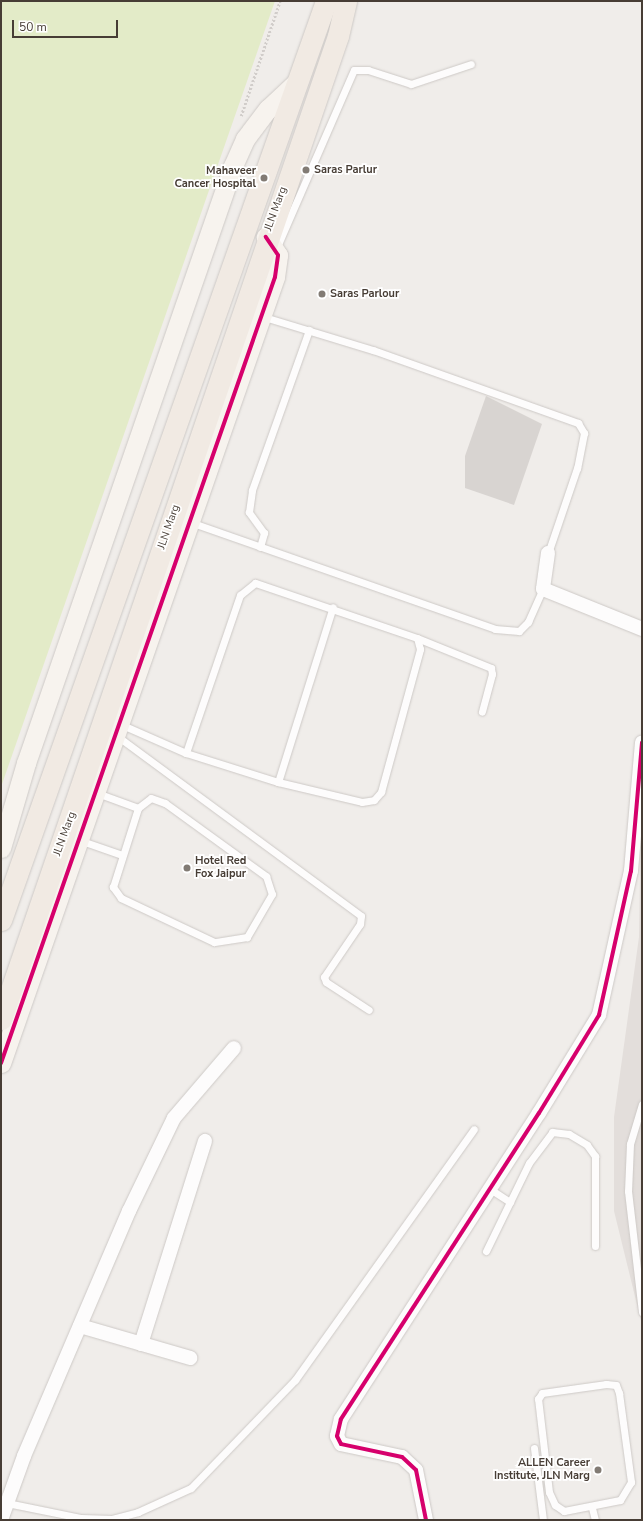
<!DOCTYPE html>
<html>
<head>
<meta charset="utf-8">
<style>
  body { margin:0 }
  #map { position:relative; width:643px; height:1521px; overflow:hidden; background:#f0edea; font-family:"Nunito Sans",sans-serif }
  div>[style] { position:absolute }
  .industrial>* { inset:0; background:#e3dedb }
  .green>* { inset:0; background:#e3ebc8 }
  .building>* { inset:0; background:#d8d4d1 }
  .path>* { height:2.5px; margin-top:-1.25px; transform-origin:0; background:repeating-linear-gradient(90deg,#d1cdca 0 2px,transparent 0 4px) }
  .roads { filter:drop-shadow(0 0 1px #cdc9c6) drop-shadow(0 0 1px #cdc9c6) }
  .lane>* { height:7px; margin:-3.5px; padding:0 3.5px; transform-origin:3.5px; border-radius:3.5px; background:#fdfcfc }
  .street>* { height:14px; margin:-7px; padding:0 7px; transform-origin:7px; border-radius:7px; background:#fdfcfc }
  .secondary>* { height:19px; margin:-9.5px; padding:0 9.5px; transform-origin:9.5px; border-radius:9.5px; background:#f7f3ee }
  .primary>* { height:21px; margin:-10.5px; padding:0 10.5px; transform-origin:10.5px; border-radius:10.5px; background:#f1eae3 }
  .cycleway>* { height:4px; margin:-2px; padding:0 2px; transform-origin:2px; border-radius:2px; background:#d6006c }
  .dots>* { width:11px; height:11px; translate:-50% -50%; box-sizing:border-box; border:2px solid #fff; border-radius:50% }
  span { translate:-50% -50%; white-space:nowrap; text-align:center; line-height:1.15; -webkit-text-stroke:3.5px #fff; paint-order:stroke }
  .poi-label { font-size:11px; color:#473d35; font-weight:700 }
  .left { translate:0 -50%; text-align:left }
  .right { translate:-100% -50%; text-align:right }
  .street-label { font-size:11px; color:#473d35 }
  .frame { position:absolute; inset:0; border:2px solid #473d35; pointer-events:none }
  .scale { position:absolute; left:12px; top:20px; width:106px; height:18px; box-sizing:border-box; border:2px solid #473d35; border-top:0; padding-left:5px; font-size:12px; line-height:14px; white-space:nowrap; color:#473d35; -webkit-text-stroke:3px #fff; paint-order:stroke }
</style>
</head>
<body>
<div id="map">
  <div class="industrial">
    <div style="clip-path:polygon(642px 742px,642px 1325px,614px 1211px,614px 1117px,639px 937px)"></div>
  </div>
  <div class="green">
    <div style="clip-path:polygon(1px 1px,275px 1px,1px 787px)"></div>
  </div>
  <div class="building">
    <div style="clip-path:polygon(486px 396px,542px 424px,514px 505px,465px 488px,465px 456px)"></div>
  </div>
  <div class="path">
    <div style="left:241px;top:116px;width:121px;rotate:-71.3deg"></div>
  </div>
  <div class="roads">
    <div class="lane">
      <div style="left:276px;top:249px;width:195px;rotate:-66.5deg"></div>
      <div style="left:354px;top:70px;width:14px"></div>
      <div style="left:368px;top:70px;width:45px;rotate:18deg"></div>
      <div style="left:411px;top:84px;width:63px;rotate:-18.4deg"></div>
      <div style="left:261px;top:316px;width:117px;rotate:16.9deg"></div>
      <div style="left:373px;top:350px;width:218px;rotate:19.6deg"></div>
      <div style="left:578px;top:423px;width:12px;rotate:59deg"></div>
      <div style="left:584px;top:433px;width:36px;rotate:101deg"></div>
      <div style="left:577px;top:468px;width:90px;rotate:108.8deg"></div>
      <div style="left:190px;top:522px;width:323px;rotate:19.3deg"></div>
      <div style="left:495px;top:629px;width:24px;rotate:5deg"></div>
      <div style="left:519px;top:631px;width:13px;rotate:-45deg"></div>
      <div style="left:528px;top:622px;width:36px;rotate:-66deg"></div>
      <div style="left:260px;top:547px;width:15px;rotate:-74deg"></div>
      <div style="left:264px;top:533px;width:26px;rotate:-126deg"></div>
      <div style="left:249px;top:512px;width:22px;rotate:-82deg"></div>
      <div style="left:252px;top:490px;width:170px;rotate:-70.4deg"></div>
      <div style="left:417px;top:638px;width:80px;rotate:22.1deg"></div>
      <div style="left:491px;top:668px;width:6px;rotate:81deg"></div>
      <div style="left:492px;top:674px;width:39px;rotate:105deg"></div>
      <div style="left:120px;top:724px;width:72px;rotate:23.7deg"></div>
      <div style="left:186px;top:753px;width:96px;rotate:17.5deg"></div>
      <div style="left:278px;top:782px;width:86px;rotate:13.4deg"></div>
      <div style="left:362px;top:802px;width:12px;rotate:-9deg"></div>
      <div style="left:374px;top:800px;width:11px;rotate:-49deg"></div>
      <div style="left:381px;top:792px;width:148px;rotate:-74.7deg"></div>
      <div style="left:420px;top:649px;width:11px;rotate:-105deg"></div>
      <div style="left:417px;top:638px;width:171px;rotate:-161.2deg"></div>
      <div style="left:255px;top:583px;width:19px;rotate:141deg"></div>
      <div style="left:240px;top:595px;width:167px;rotate:108.9deg"></div>
      <div style="left:117px;top:736px;width:303px;rotate:36.4deg"></div>
      <div style="left:361px;top:916px;width:8px;rotate:97deg"></div>
      <div style="left:360px;top:924px;width:64px;rotate:124.2deg"></div>
      <div style="left:324px;top:977px;width:5px;rotate:68deg"></div>
      <div style="left:326px;top:982px;width:51px;rotate:33.1deg"></div>
      <div style="left:278px;top:782px;width:183px;rotate:-72.6deg"></div>
      <div style="left:97px;top:793px;width:44px;rotate:20.1deg"></div>
      <div style="left:151px;top:798px;width:15px;rotate:20deg"></div>
      <div style="left:165px;top:803px;width:125px;rotate:35.9deg"></div>
      <div style="left:266px;top:876px;width:19px;rotate:72deg"></div>
      <div style="left:272px;top:894px;width:50px;rotate:120.2deg"></div>
      <div style="left:247px;top:937px;width:33px;rotate:171deg"></div>
      <div style="left:214px;top:942px;width:103px;rotate:-154.7deg"></div>
      <div style="left:121px;top:898px;width:14px;rotate:-126deg"></div>
      <div style="left:113px;top:887px;width:83px;rotate:-72.4deg"></div>
      <div style="left:138px;top:808px;width:16px;rotate:-38deg"></div>
      <div style="left:79px;top:840px;width:46px;rotate:19.2deg"></div>
      <div style="left:642px;top:1104px;width:42px;rotate:106.7deg"></div>
      <div style="left:630px;top:1144px;width:47px;rotate:92.4deg"></div>
      <div style="left:628px;top:1191px;width:122px;rotate:83.4deg"></div>
      <div style="left:490px;top:1189px;width:24px;rotate:33deg"></div>
      <div style="left:486px;top:1251px;width:98px;rotate:-64deg"></div>
      <div style="left:529px;top:1163px;width:39px;rotate:-53deg"></div>
      <div style="left:552px;top:1132px;width:17px;rotate:7deg"></div>
      <div style="left:569px;top:1134px;width:21px;rotate:31deg"></div>
      <div style="left:587px;top:1145px;width:14px;rotate:54deg"></div>
      <div style="left:595px;top:1156px;width:90px;rotate:90deg"></div>
      <div style="left:606px;top:1384px;width:10px;rotate:6deg"></div>
      <div style="left:616px;top:1385px;width:9px;rotate:69deg"></div>
      <div style="left:619px;top:1393px;width:90px;rotate:82.3deg"></div>
      <div style="left:631px;top:1482px;width:21px;rotate:121deg"></div>
      <div style="left:620px;top:1500px;width:57px;rotate:168.9deg"></div>
      <div style="left:564px;top:1511px;width:11px;rotate:-146deg"></div>
      <div style="left:555px;top:1505px;width:14px;rotate:-115deg"></div>
      <div style="left:549px;top:1492px;width:94px;rotate:-96.7deg"></div>
      <div style="left:538px;top:1399px;width:7px;rotate:-56deg"></div>
      <div style="left:542px;top:1393px;width:65px;rotate:-8deg"></div>
      <div style="left:534px;top:1448px;width:73px;rotate:82.9deg"></div>
      <div style="left:7px;top:1503px;width:76px;rotate:11.5deg"></div>
      <div style="left:81px;top:1518px;width:31px;rotate:2deg"></div>
      <div style="left:112px;top:1519px;width:27px;rotate:-15deg"></div>
      <div style="left:138px;top:1512px;width:58px;rotate:-24.4deg"></div>
      <div style="left:191px;top:1488px;width:150px;rotate:-46.1deg"></div>
      <div style="left:295px;top:1380px;width:308px;rotate:-54.5deg"></div>
      <div style="left:592px;top:1508px;width:12px;rotate:76deg"></div>
    </div>
    <div class="street">
      <div style="left:548px;top:553px;width:36px;rotate:98deg"></div>
      <div style="left:543px;top:589px;width:107px;rotate:22deg"></div>
      <div style="left:80px;top:1326px;width:115px;rotate:16.2deg"></div>
      <div style="left:141px;top:1344px;width:213px;rotate:-72.5deg"></div>
      <div style="left:1px;top:1520px;width:68px;rotate:-70.2deg"></div>
      <div style="left:24px;top:1456px;width:267px;rotate:-66.8deg"></div>
      <div style="left:129px;top:1211px;width:103px;rotate:-64.2deg"></div>
      <div style="left:174px;top:1118px;width:92px;rotate:-49.4deg"></div>
      <div style="left:426px;top:1520px;width:51px;rotate:-101.3deg"></div>
      <div style="left:416px;top:1470px;width:19px;rotate:-137deg"></div>
      <div style="left:402px;top:1457px;width:62px;rotate:-168deg"></div>
      <div style="left:341px;top:1444px;width:9px;rotate:-117deg"></div>
      <div style="left:337px;top:1436px;width:17px;rotate:-77deg"></div>
      <div style="left:341px;top:1419px;width:364px;rotate:-57.1deg"></div>
      <div style="left:539px;top:1113px;width:115px;rotate:-58.5deg"></div>
      <div style="left:599px;top:1015px;width:148px;rotate:-77.5deg"></div>
      <div style="left:631px;top:871px;width:129px;rotate:-85.1deg"></div>
    </div>
    <div class="secondary">
      <div style="left:1px;top:848px;width:89px;rotate:-73.6deg"></div>
      <div style="left:26px;top:763px;width:632px;rotate:-70.88deg"></div>
      <div style="left:233px;top:166px;width:30px;rotate:-66deg"></div>
      <div style="left:245px;top:139px;width:38px;rotate:-53deg"></div>
      <div style="left:268px;top:109px;width:42px;rotate:-43.1deg"></div>
      <div style="left:1px;top:1063px;width:832px;rotate:-70.78deg"></div>
      <div style="left:275px;top:277px;width:22px;rotate:-82deg"></div>
      <div style="left:278px;top:255px;width:22px;rotate:-124deg"></div>
    </div>
    <div class="primary">
      <div style="left:1px;top:920px;width:975px;rotate:-70.52deg"></div>
      <div style="left:1px;top:1019px;width:1039px;rotate:-71.08deg"></div>
      <div style="left:338px;top:36px;width:36px;rotate:-77deg"></div>
    </div>
  </div>
  <div class="cycleway">
    <div style="left:1px;top:1063px;width:832px;rotate:-70.78deg"></div>
    <div style="left:275px;top:277px;width:22px;rotate:-82deg"></div>
    <div style="left:278px;top:255px;width:22px;rotate:-124deg"></div>
    <div style="left:426px;top:1520px;width:51px;rotate:-101.3deg"></div>
    <div style="left:416px;top:1470px;width:19px;rotate:-137deg"></div>
    <div style="left:402px;top:1457px;width:62px;rotate:-168deg"></div>
    <div style="left:341px;top:1444px;width:9px;rotate:-117deg"></div>
    <div style="left:337px;top:1436px;width:17px;rotate:-77deg"></div>
    <div style="left:341px;top:1419px;width:364px;rotate:-57.1deg"></div>
    <div style="left:539px;top:1113px;width:115px;rotate:-58.5deg"></div>
    <div style="left:599px;top:1015px;width:148px;rotate:-77.5deg"></div>
    <div style="left:631px;top:871px;width:129px;rotate:-85.1deg"></div>
  </div>
  <div class="dots">
    <div style="left:306px;top:170px;background:#827b74"></div>
    <div style="left:264px;top:178px;background:#827b74"></div>
    <div style="left:322px;top:294px;background:#827b74"></div>
    <div style="left:187px;top:868px;background:#827b74"></div>
    <div style="left:598px;top:1470px;background:#827b74"></div>
  </div>
  <div class="poi-label">
    <span class="left" style="left:314px;top:170px">Saras Parlur</span>
    <span class="right" style="left:256px;top:178px">Mahaveer<br>Cancer Hospital</span>
    <span class="left" style="left:330px;top:294px">Saras Parlour</span>
    <span class="left" style="left:195px;top:868px">Hotel Red<br>Fox Jaipur</span>
    <span class="right" style="left:590px;top:1470px">ALLEN Career<br>Institute, JLN Marg</span>
  </div>
  <div class="street-label">
    <span style="left:276px;top:209px;rotate:-70deg">JLN Marg</span>
    <span style="left:169px;top:527px;rotate:-71deg">JLN Marg</span>
    <span style="left:65px;top:834px;rotate:-70deg">JLN Marg</span>
  </div>
  <div class="frame"></div>
  <div class="scale">50 m</div>
</div>
</body>
</html>
